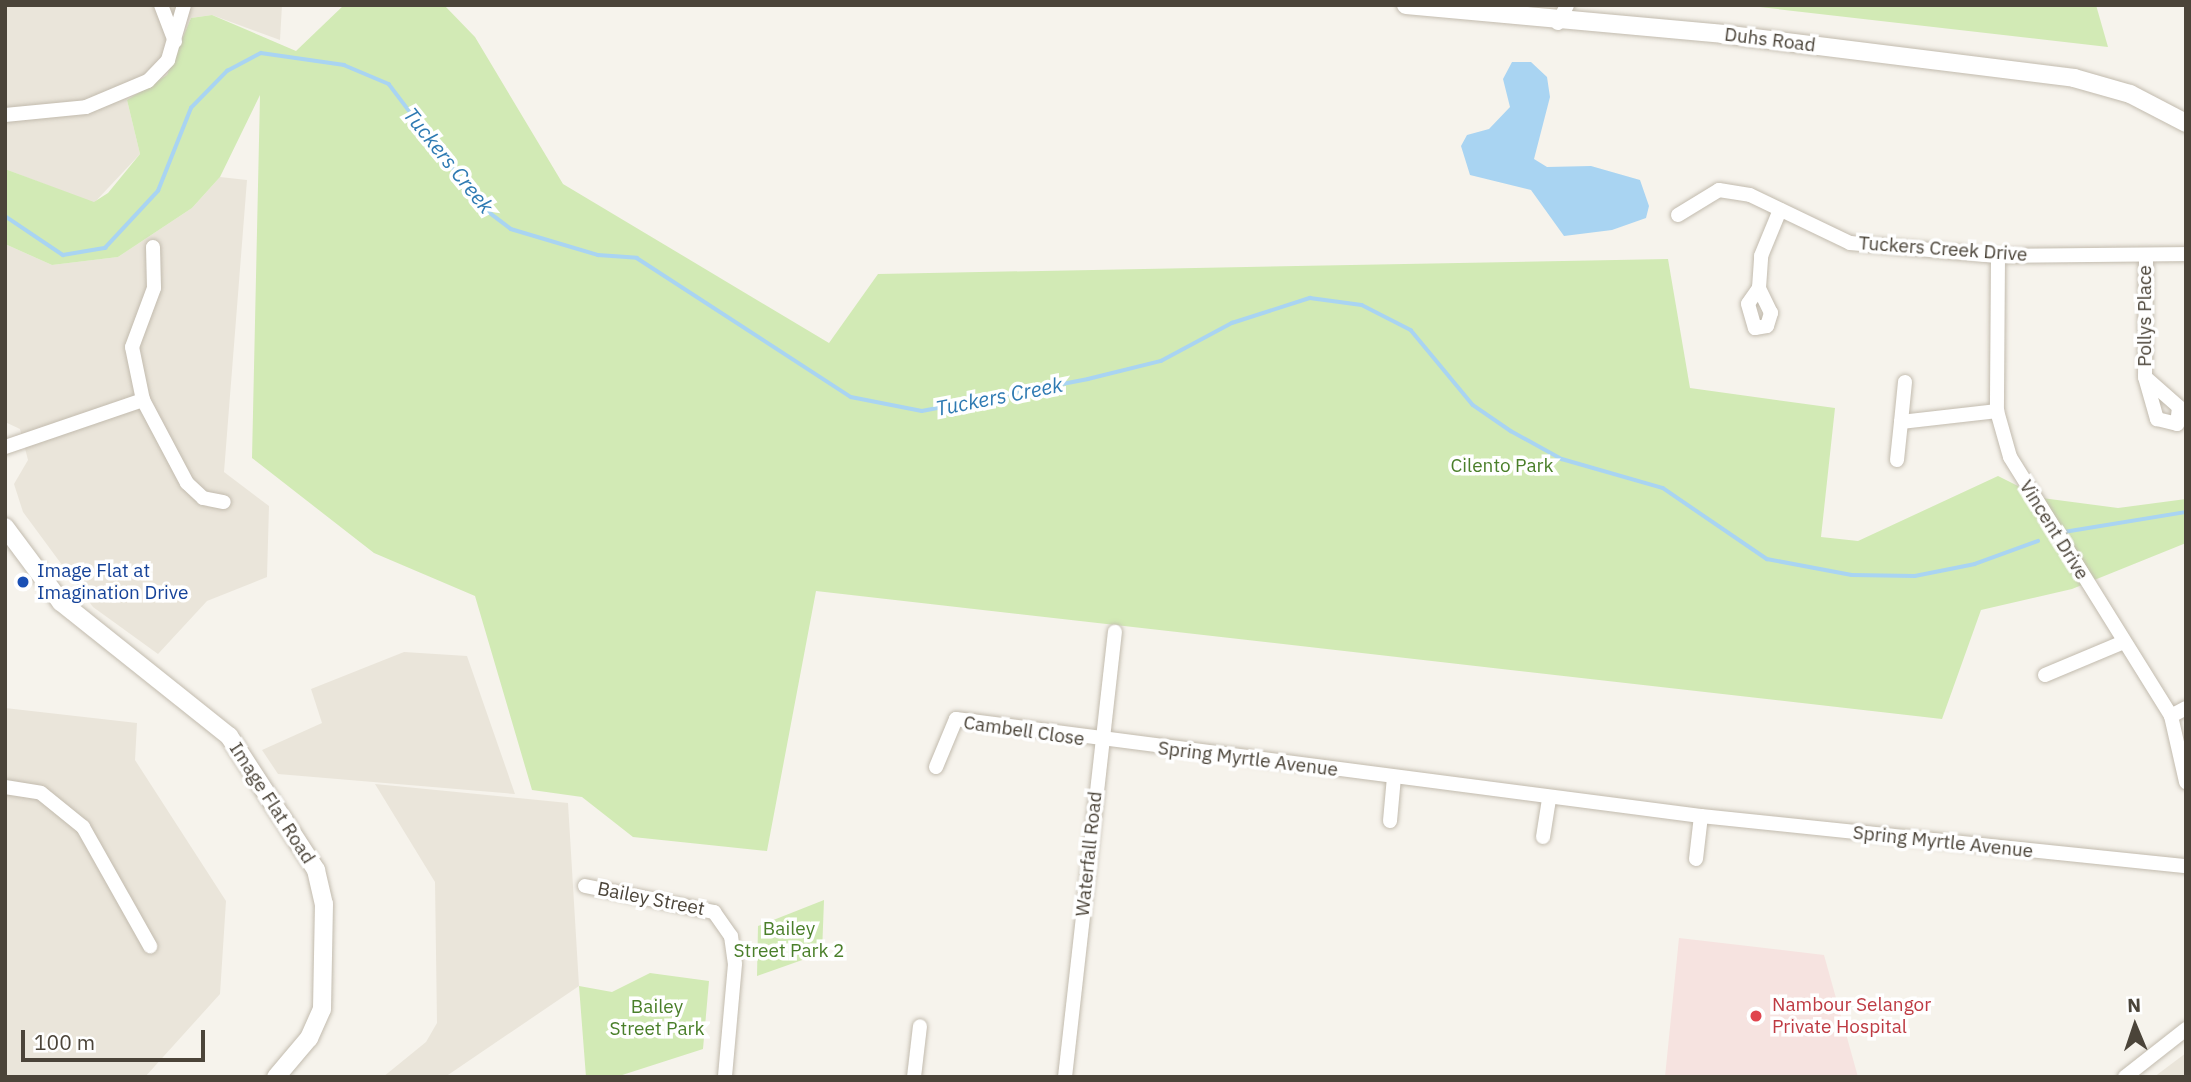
<!DOCTYPE html>
<html>
<head>
<meta charset="utf-8">
<style>
  body { margin:0 }
  #map { position:relative; width:2191px; height:1082px; overflow:hidden; background:#f6f3ec; font-family:"IBM Plex Sans",sans-serif }
  div>[style] { position:absolute }
  .residential>* { inset:0; background:#eae5da }
  .medical>* { inset:0; background:#f6e3e0 }
  .green>* { inset:0; background:#d2eab5 }
  .water>* { inset:0; background:#a9d4f2 }
  .stream>* { height:3.5px; margin:-1.75px; padding:0 1.75px; transform-origin:1.75px; border-radius:1.75px; background:#a9d4f2 }
  .roads { filter:drop-shadow(0 0 2px #c2bbae) drop-shadow(0 0 2px #c2bbae) }
  .minor>* { height:14px; margin:-7px; padding:0 7px; transform-origin:7px; border-radius:7px; background:#fff }
  .tertiary>* { height:18px; margin:-9px; padding:0 9px; transform-origin:9px; border-radius:9px; background:#fff }
  .dots>* { width:19px; height:19px; translate:-50% -50%; box-sizing:border-box; border:4px solid #fff; border-radius:50% }
  span { translate:-50% -50%; white-space:nowrap; text-align:center; line-height:1.15; -webkit-text-stroke:7px #fff; paint-order:stroke }
  .street-label { font-size:19px; color:#4b4439 }
  .park-label { font-size:19px; color:#4a7f2a }
  .transit-label { font-size:19px; color:#164399 }
  .left { translate:0 -50%; text-align:left }
  .health-label { font-size:19px; color:#be3a42 }
  .water-label { font-size:21px; color:#2e7ab2; font-style:italic }
  .frame { position:absolute; inset:0; border:7px solid #4b4439; pointer-events:none }
  .north { position:absolute; left:2100px; top:991px; width:70px; height:70px; -webkit-text-stroke:5px #fff; paint-order:stroke; rotate:358deg; font-size:19px; font-weight:700; line-height:28px; text-align:center; color:#4b4439 }
  .north::after { content:''; display:block; margin:auto; width:24px; height:32px; background:#4b4439; clip-path:polygon(50% 0,100% 100%,50% 72%,0 100%) }
  .scale { position:absolute; left:21px; top:1030px; width:184px; height:32px; box-sizing:border-box; border:4px solid #4b4439; border-top:0; padding-left:9px; font-size:21px; line-height:24px; white-space:nowrap; color:#4b4439; -webkit-text-stroke:5px #fff; paint-order:stroke }
</style>
</head>
<body>
<div id="map">
  <div class="residential">
    <div style="clip-path:polygon(5px 5px,282px 5px,280px 40px,212px 15px,191px 18px,167px 75px,127px 100px,140px 154px,94px 203px,5px 169px)"></div>
    <div style="clip-path:polygon(220px 177px,247px 180px,224px 472px,269px 506px,267px 577px,207px 601px,158px 654px,93px 607px,23px 512px,14px 484px,28px 460px,20px 429px,5px 422px,5px 244px,52px 265px,118px 257px,192px 208px)"></div>
    <div style="clip-path:polygon(404px 652px,467px 656px,515px 794px,278px 774px,262px 750px,322px 723px,311px 689px)"></div>
    <div style="clip-path:polygon(5px 708px,137px 723px,135px 760px,226px 901px,220px 994px,145px 1077px,5px 1077px)"></div>
    <div style="clip-path:polygon(375px 784px,568px 803px,579px 986px,445px 1077px,383px 1077px,426px 1042px,437px 1023px,435px 882px)"></div>
    <div style="clip-path:polygon(2186px 1053px,2186px 1077px,2154px 1077px)"></div>
  </div>
  <div class="medical">
    <div style="clip-path:polygon(1679px 938px,1824px 955px,1858px 1077px,1665px 1077px)"></div>
  </div>
  <div class="green">
    <div style="clip-path:polygon(344px 5px,444px 5px,475px 37px,563px 184px,829px 343px,878px 274px,1668px 259px,1690px 388px,1835px 408px,1821px 537px,1858px 541px,1998px 476px,2042px 498px,2118px 508px,2186px 499px,2186px 543px,2072px 589px,1981px 610px,1942px 719px,816px 591px,767px 851px,633px 837px,582px 797px,532px 790px,475px 596px,374px 553px,252px 458px,260px 95px,220px 177px,192px 208px,118px 257px,52px 265px,5px 244px,5px 169px,94px 202px,108px 193px,140px 154px,127px 100px,167px 75px,191px 18px,212px 15px,296px 51px)"></div>
    <div style="clip-path:polygon(1742px 5px,2096px 5px,2108px 47px)"></div>
    <div style="clip-path:polygon(824px 900px,822px 953px,757px 976px,758px 926px)"></div>
    <div style="clip-path:polygon(650px 973px,709px 981px,703px 1049px,616px 1077px,586px 1077px,579px 986px,612px 992px)"></div>
  </div>
  <div class="water">
    <div style="clip-path:polygon(1512px 62px,1531px 62px,1547px 77px,1550px 97px,1534px 159px,1547px 167px,1591px 166px,1640px 180px,1649px 206px,1646px 218px,1612px 230px,1564px 236px,1531px 190px,1470px 175px,1461px 146px,1467px 135px,1489px 129px,1510px 107px,1503px 79px)"></div>
  </div>
  <div class="stream">
    <div style="left:5px;top:216px;width:70px;rotate:33.9deg"></div>
    <div style="left:63px;top:255px;width:43px;rotate:-9.5deg"></div>
    <div style="left:105px;top:248px;width:78px;rotate:-47.1deg"></div>
    <div style="left:158px;top:191px;width:89px;rotate:-68.3deg"></div>
    <div style="left:191px;top:108px;width:52px;rotate:-45.8deg"></div>
    <div style="left:227px;top:71px;width:38px;rotate:-28deg"></div>
    <div style="left:261px;top:53px;width:84px;rotate:8.2deg"></div>
    <div style="left:344px;top:65px;width:49px;rotate:22.9deg"></div>
    <div style="left:389px;top:84px;width:154px;rotate:52.9deg"></div>
    <div style="left:482px;top:207px;width:36px;rotate:37deg"></div>
    <div style="left:511px;top:229px;width:91px;rotate:16.6deg"></div>
    <div style="left:598px;top:255px;width:39px;rotate:4deg"></div>
    <div style="left:637px;top:258px;width:255px;rotate:33deg"></div>
    <div style="left:851px;top:397px;width:72px;rotate:11.2deg"></div>
    <div style="left:922px;top:411px;width:169px;rotate:-10.9deg"></div>
    <div style="left:1088px;top:379px;width:75px;rotate:-13.9deg"></div>
    <div style="left:1161px;top:361px;width:81px;rotate:-28.2deg"></div>
    <div style="left:1232px;top:323px;width:82px;rotate:-17.8deg"></div>
    <div style="left:1310px;top:298px;width:52px;rotate:7.7deg"></div>
    <div style="left:1362px;top:305px;width:55px;rotate:27deg"></div>
    <div style="left:1411px;top:330px;width:97px;rotate:50.4deg"></div>
    <div style="left:1473px;top:405px;width:46px;rotate:34.4deg"></div>
    <div style="left:1511px;top:431px;width:58px;rotate:28.8deg"></div>
    <div style="left:1562px;top:459px;width:105px;rotate:16deg"></div>
    <div style="left:1663px;top:488px;width:126px;rotate:34.3deg"></div>
    <div style="left:1767px;top:559px;width:86px;rotate:10.7deg"></div>
    <div style="left:1852px;top:575px;width:63px;rotate:0.9deg"></div>
    <div style="left:1915px;top:576px;width:61px;rotate:-11.3deg"></div>
    <div style="left:1975px;top:564px;width:67px;rotate:-20.1deg"></div>
    <div style="left:2064px;top:532px;width:124px;rotate:-9.3deg"></div>
  </div>
  <div class="roads">
    <div class="minor">
      <div style="left:161px;top:5px;width:39px;rotate:69deg"></div>
      <div style="left:1558px;top:23px;width:20px;rotate:-63deg"></div>
      <div style="left:5px;top:115px;width:81px;rotate:-5.6deg"></div>
      <div style="left:86px;top:107px;width:67px;rotate:-22.8deg"></div>
      <div style="left:148px;top:81px;width:29px;rotate:-46deg"></div>
      <div style="left:168px;top:60px;width:57px;rotate:-73.8deg"></div>
      <div style="left:1678px;top:215px;width:48px;rotate:-31.4deg"></div>
      <div style="left:1719px;top:190px;width:31px;rotate:9deg"></div>
      <div style="left:1750px;top:195px;width:111px;rotate:25.6deg"></div>
      <div style="left:1850px;top:243px;width:149px;rotate:5deg"></div>
      <div style="left:1998px;top:256px;width:188px;rotate:-0.6deg"></div>
      <div style="left:153px;top:247px;width:41px;rotate:88.6deg"></div>
      <div style="left:154px;top:288px;width:63px;rotate:110.4deg"></div>
      <div style="left:132px;top:347px;width:54px;rotate:78.3deg"></div>
      <div style="left:143px;top:400px;width:94px;rotate:62.1deg"></div>
      <div style="left:187px;top:483px;width:22px;rotate:43deg"></div>
      <div style="left:203px;top:498px;width:21px;rotate:11deg"></div>
      <div style="left:1998px;top:256px;width:155px;rotate:90.4deg"></div>
      <div style="left:1997px;top:411px;width:48px;rotate:74.2deg"></div>
      <div style="left:2010px;top:457px;width:305px;rotate:58.1deg"></div>
      <div style="left:2171px;top:716px;width:68px;rotate:77.2deg"></div>
      <div style="left:1759px;top:288px;width:19px;rotate:125deg"></div>
      <div style="left:1748px;top:304px;width:25px;rotate:74deg"></div>
      <div style="left:1755px;top:328px;width:12px;rotate:-9deg"></div>
      <div style="left:1767px;top:326px;width:14px;rotate:-73deg"></div>
      <div style="left:1771px;top:313px;width:28px;rotate:-116deg"></div>
      <div style="left:1759px;top:288px;width:32px;rotate:-86deg"></div>
      <div style="left:1761px;top:256px;width:50px;rotate:-67.6deg"></div>
      <div style="left:2145px;top:377px;width:44px;rotate:74.1deg"></div>
      <div style="left:2157px;top:419px;width:21px;rotate:14deg"></div>
      <div style="left:2177px;top:424px;width:17px;rotate:-83deg"></div>
      <div style="left:2179px;top:407px;width:45px;rotate:-138.6deg"></div>
      <div style="left:2145px;top:377px;width:122px;rotate:-89.5deg"></div>
      <div style="left:1905px;top:382px;width:40px;rotate:95.7deg"></div>
      <div style="left:1901px;top:422px;width:97px;rotate:-6.5deg"></div>
      <div style="left:5px;top:447px;width:146px;rotate:-18.8deg"></div>
      <div style="left:1897px;top:460px;width:38px;rotate:-84deg"></div>
      <div style="left:2045px;top:675px;width:86px;rotate:-22.7deg"></div>
      <div style="left:2171px;top:716px;width:17px;rotate:-28deg"></div>
      <div style="left:936px;top:767px;width:52px;rotate:-67.4deg"></div>
      <div style="left:956px;top:719px;width:751px;rotate:7.42deg"></div>
      <div style="left:1701px;top:816px;width:488px;rotate:5.9deg"></div>
      <div style="left:5px;top:787px;width:36px;rotate:9deg"></div>
      <div style="left:41px;top:793px;width:54px;rotate:39deg"></div>
      <div style="left:83px;top:827px;width:137px;rotate:60.6deg"></div>
      <div style="left:1390px;top:821px;width:44px;rotate:-84.8deg"></div>
      <div style="left:1543px;top:837px;width:39px;rotate:-81deg"></div>
      <div style="left:1696px;top:859px;width:43px;rotate:-83.4deg"></div>
      <div style="left:585px;top:886px;width:132px;rotate:11.4deg"></div>
      <div style="left:714px;top:912px;width:29px;rotate:55deg"></div>
      <div style="left:731px;top:936px;width:28px;rotate:82deg"></div>
      <div style="left:735px;top:964px;width:113px;rotate:95.1deg"></div>
      <div style="left:914px;top:1077px;width:51px;rotate:-83.3deg"></div>
      <div style="left:1065px;top:1077px;width:448px;rotate:-83.6deg"></div>
      <div style="left:2125px;top:1077px;width:78px;rotate:-38.2deg"></div>
    </div>
    <div class="tertiary">
      <div style="left:1406px;top:5px;width:317px;rotate:5.2deg"></div>
      <div style="left:1722px;top:34px;width:355px;rotate:7.1deg"></div>
      <div style="left:2074px;top:78px;width:58px;rotate:15.9deg"></div>
      <div style="left:2130px;top:94px;width:63px;rotate:27.4deg"></div>
      <div style="left:5px;top:527px;width:94px;rotate:53.3deg"></div>
      <div style="left:61px;top:602px;width:215px;rotate:38.6deg"></div>
      <div style="left:229px;top:736px;width:160px;rotate:57deg"></div>
      <div style="left:316px;top:870px;width:35px;rotate:77deg"></div>
      <div style="left:324px;top:904px;width:105px;rotate:91.1deg"></div>
      <div style="left:322px;top:1009px;width:32px;rotate:114deg"></div>
      <div style="left:309px;top:1038px;width:51px;rotate:130.2deg"></div>
    </div>
  </div>
  <div class="dots">
    <div style="left:23px;top:582px;background:#1a4fb4"></div>
    <div style="left:1756px;top:1016px;background:#e0444e"></div>
  </div>
  <div class="street-label">
    <span style="left:1770px;top:40px;rotate:7deg">Duhs Road</span>
    <span style="left:1943px;top:249px;rotate:4deg">Tuckers Creek Drive</span>
    <span style="left:2145px;top:316px;rotate:-90deg">Pollys Place</span>
    <span style="left:2054px;top:530px;rotate:58deg">Vincent Drive</span>
    <span style="left:1024px;top:731px;rotate:8deg">Cambell Close</span>
    <span style="left:1248px;top:759px;rotate:7deg">Spring Myrtle Avenue</span>
    <span style="left:272px;top:803px;rotate:57deg">Image Flat Road</span>
    <span style="left:1943px;top:842px;rotate:6deg">Spring Myrtle Avenue</span>
    <span style="left:1089px;top:854px;rotate:-84deg">Waterfall Road</span>
    <span style="left:651px;top:899px;rotate:11deg">Bailey Street</span>
  </div>
  <div class="park-label">
    <span style="left:1502px;top:466px">Cilento Park</span>
    <span style="left:789px;top:940px">Bailey<br>Street Park 2</span>
    <span style="left:657px;top:1018px">Bailey<br>Street Park</span>
  </div>
  <div class="transit-label">
    <span class="left" style="left:37px;top:582px">Image Flat at<br>Imagination Drive</span>
  </div>
  <div class="health-label">
    <span class="left" style="left:1772px;top:1016px">Nambour Selangor<br>Private Hospital</span>
  </div>
  <div class="water-label">
    <span style="left:449px;top:160px;rotate:51deg">Tuckers Creek</span>
    <span style="left:999px;top:396px;rotate:-11deg">Tuckers Creek</span>
  </div>
  <div class="frame"></div>
  <div class="north">N</div>
  <div class="scale">100 m</div>
</div>
</body>
</html>
